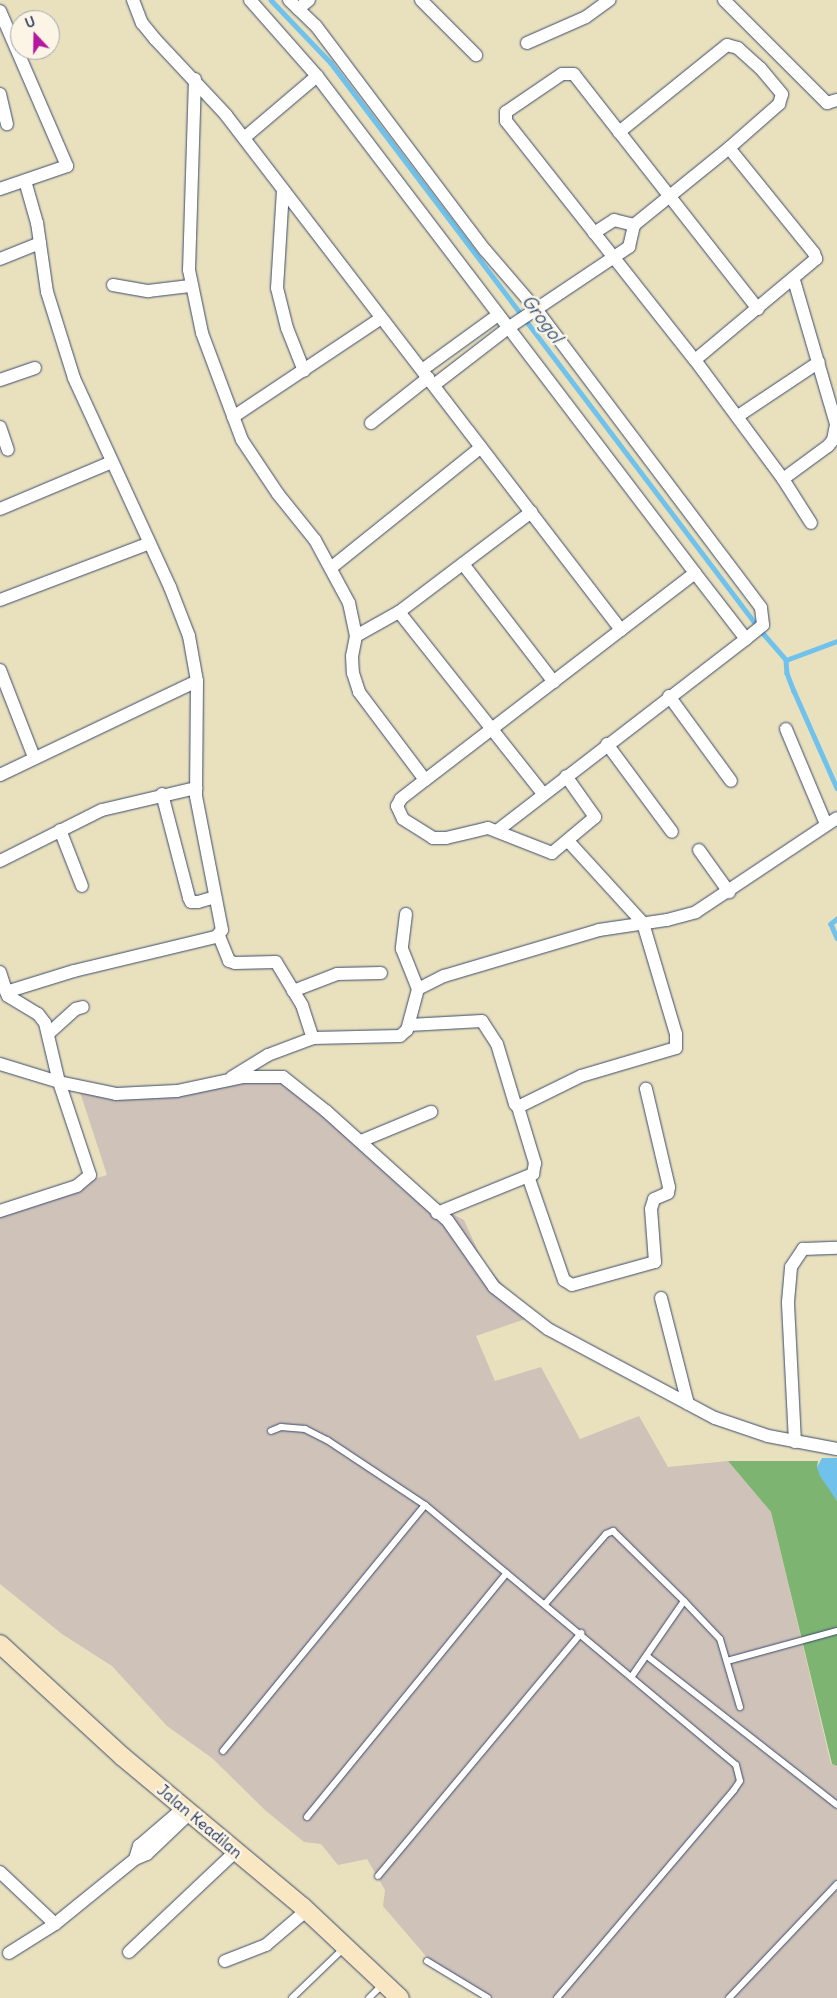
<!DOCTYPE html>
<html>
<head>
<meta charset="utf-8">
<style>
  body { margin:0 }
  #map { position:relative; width:837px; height:1998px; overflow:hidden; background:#e9e1be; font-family:Delius,sans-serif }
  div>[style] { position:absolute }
  .industrial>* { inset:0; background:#cec2b9 }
  .forest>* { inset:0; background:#7db472 }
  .water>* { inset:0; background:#70c2ec }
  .stream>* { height:4.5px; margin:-2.25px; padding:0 2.25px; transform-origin:2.25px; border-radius:2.25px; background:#70c2ec }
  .roads { filter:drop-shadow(0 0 1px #3a4a6c) drop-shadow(0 0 1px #3a4a6c) }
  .service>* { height:6px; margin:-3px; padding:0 3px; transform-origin:3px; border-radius:3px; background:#fff }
  .minor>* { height:12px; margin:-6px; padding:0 6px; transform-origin:6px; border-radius:6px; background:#fff }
  .secondary>* { height:18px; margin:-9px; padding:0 9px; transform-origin:9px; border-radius:9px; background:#f9e7c3 }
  span { translate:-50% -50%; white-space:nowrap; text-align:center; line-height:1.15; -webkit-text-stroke:5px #fcf5e5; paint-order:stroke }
  .street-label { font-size:16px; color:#1b2f5e }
  .water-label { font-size:18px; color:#305482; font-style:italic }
  .north { position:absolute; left:10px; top:10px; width:50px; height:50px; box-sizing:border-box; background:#fcf5e5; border:1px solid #a2a6af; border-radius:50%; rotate:339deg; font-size:14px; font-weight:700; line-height:20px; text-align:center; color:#1b2f5e }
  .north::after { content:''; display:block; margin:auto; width:18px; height:22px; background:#b5179e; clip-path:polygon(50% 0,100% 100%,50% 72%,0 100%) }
</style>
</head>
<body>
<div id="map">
  <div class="industrial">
    <div style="clip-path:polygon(282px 1072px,426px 1200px,464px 1220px,483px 1262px,531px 1317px,476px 1336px,495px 1381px,541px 1367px,580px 1439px,639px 1416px,668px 1467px,728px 1461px,771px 1512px,831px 1764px,837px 1766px,837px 1998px,485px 1998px,471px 1984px,431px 1962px,383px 1906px,385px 1890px,367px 1859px,338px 1865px,321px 1844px,304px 1842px,266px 1811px,212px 1758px,167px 1726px,112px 1666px,62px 1634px,0 1584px,0 1206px,107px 1175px,78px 1086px,154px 1088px)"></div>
  </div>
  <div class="forest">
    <div style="clip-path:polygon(728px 1461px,818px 1461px,817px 1467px,837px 1501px,837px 1766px,832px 1764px,771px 1512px)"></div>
  </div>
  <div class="water">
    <div style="clip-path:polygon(822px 1458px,837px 1458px,837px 1501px,820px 1476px,817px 1467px)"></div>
  </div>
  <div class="stream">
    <div style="left:271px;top:0;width:87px;rotate:46.4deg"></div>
    <div style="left:331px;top:63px;width:714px;rotate:52.86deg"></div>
    <div style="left:762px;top:632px;width:37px;rotate:49deg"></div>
    <div style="left:786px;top:660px;width:54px;rotate:-20.4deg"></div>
    <div style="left:786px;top:660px;width:13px;rotate:86deg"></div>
    <div style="left:787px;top:673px;width:19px;rotate:69deg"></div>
    <div style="left:794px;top:691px;width:106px;rotate:66.1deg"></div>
    <div style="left:837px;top:919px;width:8px;rotate:140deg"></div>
    <div style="left:831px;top:924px;width:15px;rotate:67deg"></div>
  </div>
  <div class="roads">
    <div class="service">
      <div style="left:271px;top:1431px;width:11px;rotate:-22deg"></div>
      <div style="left:281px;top:1427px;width:24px;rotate:5deg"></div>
      <div style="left:305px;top:1429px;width:25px;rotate:27deg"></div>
      <div style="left:327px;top:1440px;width:118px;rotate:33.6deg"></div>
      <div style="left:425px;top:1505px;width:405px;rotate:39.9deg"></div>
      <div style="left:736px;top:1765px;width:16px;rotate:76deg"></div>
      <div style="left:740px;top:1781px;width:11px;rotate:124deg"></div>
      <div style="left:734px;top:1790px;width:273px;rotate:130.4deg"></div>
      <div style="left:684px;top:1601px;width:52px;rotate:46.5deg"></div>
      <div style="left:720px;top:1639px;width:71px;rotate:73.6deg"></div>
      <div style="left:545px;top:1604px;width:93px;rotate:-48.9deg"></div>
      <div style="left:606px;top:1534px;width:8px;rotate:-23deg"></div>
      <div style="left:613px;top:1531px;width:100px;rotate:44.6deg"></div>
      <div style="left:684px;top:1601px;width:91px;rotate:124.7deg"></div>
      <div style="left:647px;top:1656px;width:241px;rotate:38.1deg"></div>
      <div style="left:727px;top:1661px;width:114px;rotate:-15.3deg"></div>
      <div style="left:223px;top:1751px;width:318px;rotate:-50.6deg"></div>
      <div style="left:307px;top:1817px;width:315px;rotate:-50.7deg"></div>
      <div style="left:378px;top:1876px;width:317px;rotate:-50.1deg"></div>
      <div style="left:427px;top:1961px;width:71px;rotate:31.2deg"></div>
      <div style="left:292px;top:1998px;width:72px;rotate:-43.9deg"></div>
      <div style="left:369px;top:1998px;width:20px;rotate:-45deg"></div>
      <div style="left:729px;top:1998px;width:157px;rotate:-46.5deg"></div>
    </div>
    <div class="minor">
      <div style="left:133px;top:0;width:25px;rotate:69deg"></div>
      <div style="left:142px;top:23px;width:21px;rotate:51deg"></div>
      <div style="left:155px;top:39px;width:104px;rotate:46.9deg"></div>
      <div style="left:226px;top:115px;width:649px;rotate:52.51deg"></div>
      <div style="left:250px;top:0;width:101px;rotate:48.6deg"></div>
      <div style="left:317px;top:76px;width:624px;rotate:52.74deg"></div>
      <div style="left:695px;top:573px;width:340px;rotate:142.5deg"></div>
      <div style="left:425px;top:780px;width:31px;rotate:142deg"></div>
      <div style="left:401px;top:799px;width:8px;rotate:120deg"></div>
      <div style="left:397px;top:806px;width:14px;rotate:65deg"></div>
      <div style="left:403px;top:819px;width:36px;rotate:32deg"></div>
      <div style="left:433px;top:838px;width:13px"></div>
      <div style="left:446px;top:838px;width:43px;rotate:-13.4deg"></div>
      <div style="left:488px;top:828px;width:69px;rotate:21.3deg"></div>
      <div style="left:552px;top:853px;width:56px;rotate:-39.9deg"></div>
      <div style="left:595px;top:817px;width:50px;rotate:-125.3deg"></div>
      <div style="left:289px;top:0;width:37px;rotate:44deg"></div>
      <div style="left:316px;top:26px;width:281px;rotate:53deg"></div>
      <div style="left:485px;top:250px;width:78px;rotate:49.2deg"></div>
      <div style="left:536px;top:309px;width:374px;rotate:53deg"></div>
      <div style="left:761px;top:608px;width:17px;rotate:83deg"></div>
      <div style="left:763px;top:625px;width:22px;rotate:141deg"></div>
      <div style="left:746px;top:639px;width:83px;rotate:-127.7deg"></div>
      <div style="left:421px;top:0;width:78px;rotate:45deg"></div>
      <div style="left:724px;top:0;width:146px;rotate:45deg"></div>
      <div style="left:827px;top:103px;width:10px;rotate:-17deg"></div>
      <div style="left:298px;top:9px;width:14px;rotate:-39deg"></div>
      <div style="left:0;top:11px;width:169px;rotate:66.6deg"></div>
      <div style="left:67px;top:166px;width:71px;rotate:161.1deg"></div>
      <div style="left:527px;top:43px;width:64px;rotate:-23.8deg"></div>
      <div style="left:586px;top:17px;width:29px;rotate:-36deg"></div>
      <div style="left:195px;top:79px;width:191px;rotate:91.8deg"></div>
      <div style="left:189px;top:270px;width:64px;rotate:78.3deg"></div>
      <div style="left:202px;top:333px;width:114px;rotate:69.5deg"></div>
      <div style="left:242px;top:440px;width:65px;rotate:56.3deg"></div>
      <div style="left:278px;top:494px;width:59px;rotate:51.2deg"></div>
      <div style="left:315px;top:540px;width:72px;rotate:61.6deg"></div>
      <div style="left:349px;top:603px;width:34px;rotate:78deg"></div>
      <div style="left:356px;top:636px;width:20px;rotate:101deg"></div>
      <div style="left:352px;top:656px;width:17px;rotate:87deg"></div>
      <div style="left:353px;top:673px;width:20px;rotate:72deg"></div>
      <div style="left:359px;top:692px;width:110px;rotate:53.1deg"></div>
      <div style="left:0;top:94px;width:31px;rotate:77deg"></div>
      <div style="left:244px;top:138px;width:96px;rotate:-40.3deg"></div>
      <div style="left:283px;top:190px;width:98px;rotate:93.5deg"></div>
      <div style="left:277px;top:288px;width:41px;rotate:76deg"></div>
      <div style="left:287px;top:328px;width:46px;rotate:68.4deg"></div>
      <div style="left:594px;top:233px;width:24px;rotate:-33deg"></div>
      <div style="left:614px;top:220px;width:21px;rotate:14deg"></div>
      <div style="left:634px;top:225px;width:122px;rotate:-39deg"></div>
      <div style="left:729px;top:148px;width:67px;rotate:-41.3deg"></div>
      <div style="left:779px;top:104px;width:10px;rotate:-73deg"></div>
      <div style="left:782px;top:94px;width:34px;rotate:-130deg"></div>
      <div style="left:760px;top:68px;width:30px;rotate:-138deg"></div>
      <div style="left:738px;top:48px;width:11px;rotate:-165deg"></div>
      <div style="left:727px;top:45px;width:139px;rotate:141.1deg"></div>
      <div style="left:0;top:259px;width:43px;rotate:-21.8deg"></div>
      <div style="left:113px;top:285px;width:36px;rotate:10deg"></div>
      <div style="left:148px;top:291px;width:42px;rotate:-6.8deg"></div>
      <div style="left:758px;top:309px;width:298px;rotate:-128.1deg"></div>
      <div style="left:574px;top:74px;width:12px;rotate:180deg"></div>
      <div style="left:562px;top:74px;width:68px;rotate:145.8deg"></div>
      <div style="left:506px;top:112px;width:9px;rotate:90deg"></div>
      <div style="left:506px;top:121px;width:305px;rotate:51.7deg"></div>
      <div style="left:695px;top:360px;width:148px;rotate:53.5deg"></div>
      <div style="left:783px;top:479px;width:56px;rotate:-36.3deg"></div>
      <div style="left:828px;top:446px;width:8px;rotate:-50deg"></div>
      <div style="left:833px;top:440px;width:16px;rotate:-79deg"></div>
      <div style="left:836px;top:424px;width:150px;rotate:-106.3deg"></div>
      <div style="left:695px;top:360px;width:158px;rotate:-39.9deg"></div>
      <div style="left:816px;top:259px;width:6px;rotate:-108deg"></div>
      <div style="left:814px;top:253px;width:135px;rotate:-129deg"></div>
      <div style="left:422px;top:370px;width:94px;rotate:-35.9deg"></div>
      <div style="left:0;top:380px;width:37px;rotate:-19deg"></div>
      <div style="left:434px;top:385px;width:93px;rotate:-37.6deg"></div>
      <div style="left:508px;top:328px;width:146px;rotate:-33.8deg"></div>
      <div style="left:629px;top:247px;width:23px;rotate:-77deg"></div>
      <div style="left:738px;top:416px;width:97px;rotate:-33.7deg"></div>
      <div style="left:233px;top:417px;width:177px;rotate:-33.7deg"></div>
      <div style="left:371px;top:423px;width:73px;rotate:-38.3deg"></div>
      <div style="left:0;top:427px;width:24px;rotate:71deg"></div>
      <div style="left:783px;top:479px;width:52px;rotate:57.5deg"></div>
      <div style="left:0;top:509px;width:121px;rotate:-22.8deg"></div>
      <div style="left:463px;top:564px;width:149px;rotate:52.4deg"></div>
      <div style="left:332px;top:567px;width:191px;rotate:-38.8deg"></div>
      <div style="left:0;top:600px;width:160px;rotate:-20.8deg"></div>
      <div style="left:399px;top:612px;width:232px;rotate:51.6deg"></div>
      <div style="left:356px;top:636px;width:49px;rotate:-29.2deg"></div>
      <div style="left:399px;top:612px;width:166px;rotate:-37.1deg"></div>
      <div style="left:0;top:670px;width:93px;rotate:68.7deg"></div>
      <div style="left:669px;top:696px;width:105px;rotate:53.9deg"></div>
      <div style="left:786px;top:729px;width:103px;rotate:67.2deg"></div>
      <div style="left:607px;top:744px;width:109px;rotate:53.5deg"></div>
      <div style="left:0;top:775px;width:218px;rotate:-25.5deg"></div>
      <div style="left:162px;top:794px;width:107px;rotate:75.4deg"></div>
      <div style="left:189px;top:898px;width:4px;rotate:63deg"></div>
      <div style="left:191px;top:902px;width:7px"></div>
      <div style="left:198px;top:902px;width:18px;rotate:-16deg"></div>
      <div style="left:60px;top:830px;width:60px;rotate:68.6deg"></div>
      <div style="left:498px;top:830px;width:313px;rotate:-37.6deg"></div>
      <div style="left:699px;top:850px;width:52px;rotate:54.5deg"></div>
      <div style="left:0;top:861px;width:114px;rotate:-26.6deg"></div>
      <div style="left:102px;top:810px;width:97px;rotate:-13.2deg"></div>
      <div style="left:406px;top:914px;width:35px;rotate:97deg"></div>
      <div style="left:402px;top:949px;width:43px;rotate:68.2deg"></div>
      <div style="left:219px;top:936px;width:27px;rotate:68deg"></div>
      <div style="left:229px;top:961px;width:6px;rotate:18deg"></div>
      <div style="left:235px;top:963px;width:41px;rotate:-1.4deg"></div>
      <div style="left:276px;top:962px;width:50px;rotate:58.8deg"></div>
      <div style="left:302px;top:1005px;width:35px;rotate:72deg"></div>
      <div style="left:0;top:972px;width:25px;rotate:72deg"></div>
      <div style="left:8px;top:996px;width:35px;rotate:31deg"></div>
      <div style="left:38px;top:1014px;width:11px;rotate:52deg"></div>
      <div style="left:45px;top:1023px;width:61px;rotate:76.7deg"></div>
      <div style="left:59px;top:1082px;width:98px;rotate:71.6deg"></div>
      <div style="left:90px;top:1175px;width:17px;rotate:140deg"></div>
      <div style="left:77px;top:1186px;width:81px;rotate:162deg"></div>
      <div style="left:293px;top:991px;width:47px;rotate:-21.1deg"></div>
      <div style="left:337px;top:974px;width:44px;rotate:-1.3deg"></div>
      <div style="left:6px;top:992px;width:71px;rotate:-17.2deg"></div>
      <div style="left:74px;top:971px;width:146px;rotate:-13.5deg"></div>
      <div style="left:216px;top:937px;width:9px;rotate:-49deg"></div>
      <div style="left:222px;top:930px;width:136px;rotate:-101deg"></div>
      <div style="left:196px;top:796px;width:115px;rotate:-89.5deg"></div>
      <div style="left:197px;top:681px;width:46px;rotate:-100.1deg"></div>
      <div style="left:189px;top:636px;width:53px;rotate:-111.2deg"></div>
      <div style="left:170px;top:587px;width:230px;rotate:-114.7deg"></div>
      <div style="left:74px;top:378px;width:90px;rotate:-107.4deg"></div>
      <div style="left:47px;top:292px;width:70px;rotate:-98.2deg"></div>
      <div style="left:37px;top:223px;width:44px;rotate:-105.9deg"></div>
      <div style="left:409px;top:1025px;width:73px;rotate:-3.1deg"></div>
      <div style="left:482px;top:1021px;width:27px;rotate:57deg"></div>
      <div style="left:497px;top:1044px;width:63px;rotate:73.3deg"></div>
      <div style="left:515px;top:1104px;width:4px;rotate:45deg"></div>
      <div style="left:518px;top:1107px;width:70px;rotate:-26.2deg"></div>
      <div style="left:581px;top:1076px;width:99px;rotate:-16.4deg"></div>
      <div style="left:676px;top:1048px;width:14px;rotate:-90deg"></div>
      <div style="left:676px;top:1034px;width:116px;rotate:-106.6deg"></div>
      <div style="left:643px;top:923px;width:110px;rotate:-132.4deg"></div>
      <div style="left:48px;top:1034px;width:38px;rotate:-42deg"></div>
      <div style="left:76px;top:1009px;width:7px;rotate:-16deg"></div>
      <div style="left:0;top:1064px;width:62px;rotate:17deg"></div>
      <div style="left:59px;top:1082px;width:58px;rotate:11.9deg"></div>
      <div style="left:116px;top:1094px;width:61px;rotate:-2.8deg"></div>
      <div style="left:177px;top:1091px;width:67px;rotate:-12deg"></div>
      <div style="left:243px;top:1077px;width:40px"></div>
      <div style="left:283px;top:1077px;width:55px;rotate:38.3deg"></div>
      <div style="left:326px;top:1111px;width:164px;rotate:42deg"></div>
      <div style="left:448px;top:1221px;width:80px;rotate:55.1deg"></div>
      <div style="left:494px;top:1287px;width:68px;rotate:37.9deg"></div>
      <div style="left:548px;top:1329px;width:189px;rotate:28.1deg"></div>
      <div style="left:715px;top:1418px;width:56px;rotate:18.8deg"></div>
      <div style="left:768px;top:1436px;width:70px;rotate:10.7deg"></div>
      <div style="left:232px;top:1077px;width:42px;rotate:-31.4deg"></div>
      <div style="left:268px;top:1055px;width:48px;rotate:-20.7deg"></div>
      <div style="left:313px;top:1038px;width:87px;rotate:-1.3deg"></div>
      <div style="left:400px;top:1036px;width:9px;rotate:-41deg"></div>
      <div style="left:407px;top:1030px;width:42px;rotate:-75deg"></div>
      <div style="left:418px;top:989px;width:29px;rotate:-27deg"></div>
      <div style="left:444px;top:976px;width:162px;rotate:-16.5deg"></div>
      <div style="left:599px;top:930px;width:69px;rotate:-8.4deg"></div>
      <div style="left:667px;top:920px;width:30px;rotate:-15deg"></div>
      <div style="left:696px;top:912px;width:169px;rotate:-33.7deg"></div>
      <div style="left:361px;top:1141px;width:76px;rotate:-22.5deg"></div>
      <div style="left:529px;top:1179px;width:107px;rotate:70.9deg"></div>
      <div style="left:564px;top:1280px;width:9px;rotate:32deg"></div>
      <div style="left:572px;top:1285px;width:86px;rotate:-15.5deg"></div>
      <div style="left:655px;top:1262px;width:53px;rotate:-94.3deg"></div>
      <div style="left:651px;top:1209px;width:10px;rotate:-73deg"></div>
      <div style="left:654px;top:1199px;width:15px;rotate:-23deg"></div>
      <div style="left:668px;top:1193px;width:6px;rotate:-81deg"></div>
      <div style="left:669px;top:1187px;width:101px;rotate:-103.2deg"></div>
      <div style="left:437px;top:1213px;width:104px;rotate:-22.1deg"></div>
      <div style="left:533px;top:1174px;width:11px;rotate:-80deg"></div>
      <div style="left:535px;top:1163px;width:59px;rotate:-106.9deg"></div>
      <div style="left:661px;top:1298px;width:109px;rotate:75.7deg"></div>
      <div style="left:795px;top:1442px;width:140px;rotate:-92.9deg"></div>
      <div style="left:788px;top:1302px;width:35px;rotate:-85deg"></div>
      <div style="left:791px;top:1267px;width:22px;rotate:-56deg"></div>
      <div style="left:803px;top:1249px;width:34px;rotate:-2deg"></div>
      <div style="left:135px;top:1859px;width:14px;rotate:-73deg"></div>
      <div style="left:139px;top:1846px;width:54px;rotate:-40.5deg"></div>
      <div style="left:0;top:1872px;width:76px;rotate:43.4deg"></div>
      <div style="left:55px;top:1924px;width:103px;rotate:-39.1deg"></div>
      <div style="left:135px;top:1859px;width:13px;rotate:-23deg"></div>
      <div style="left:147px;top:1854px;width:58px;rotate:-43.6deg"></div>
      <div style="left:129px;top:1952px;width:147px;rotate:-43.3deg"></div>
      <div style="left:9px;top:1953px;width:54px;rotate:-32.2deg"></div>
      <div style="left:225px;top:1961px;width:44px;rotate:-21.3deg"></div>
      <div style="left:266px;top:1945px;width:54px;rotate:-40.5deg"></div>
    </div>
    <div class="secondary">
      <div style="left:0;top:1644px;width:167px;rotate:42.6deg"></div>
      <div style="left:123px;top:1757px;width:234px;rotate:39.8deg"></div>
      <div style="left:303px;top:1907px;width:133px;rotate:43.2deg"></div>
    </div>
  </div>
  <div class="street-label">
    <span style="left:200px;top:1821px;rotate:40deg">Jalan Keadilan</span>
  </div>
  <div class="water-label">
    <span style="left:542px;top:319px;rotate:53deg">Grogol</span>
  </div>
  <div class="north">U</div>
</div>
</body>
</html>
